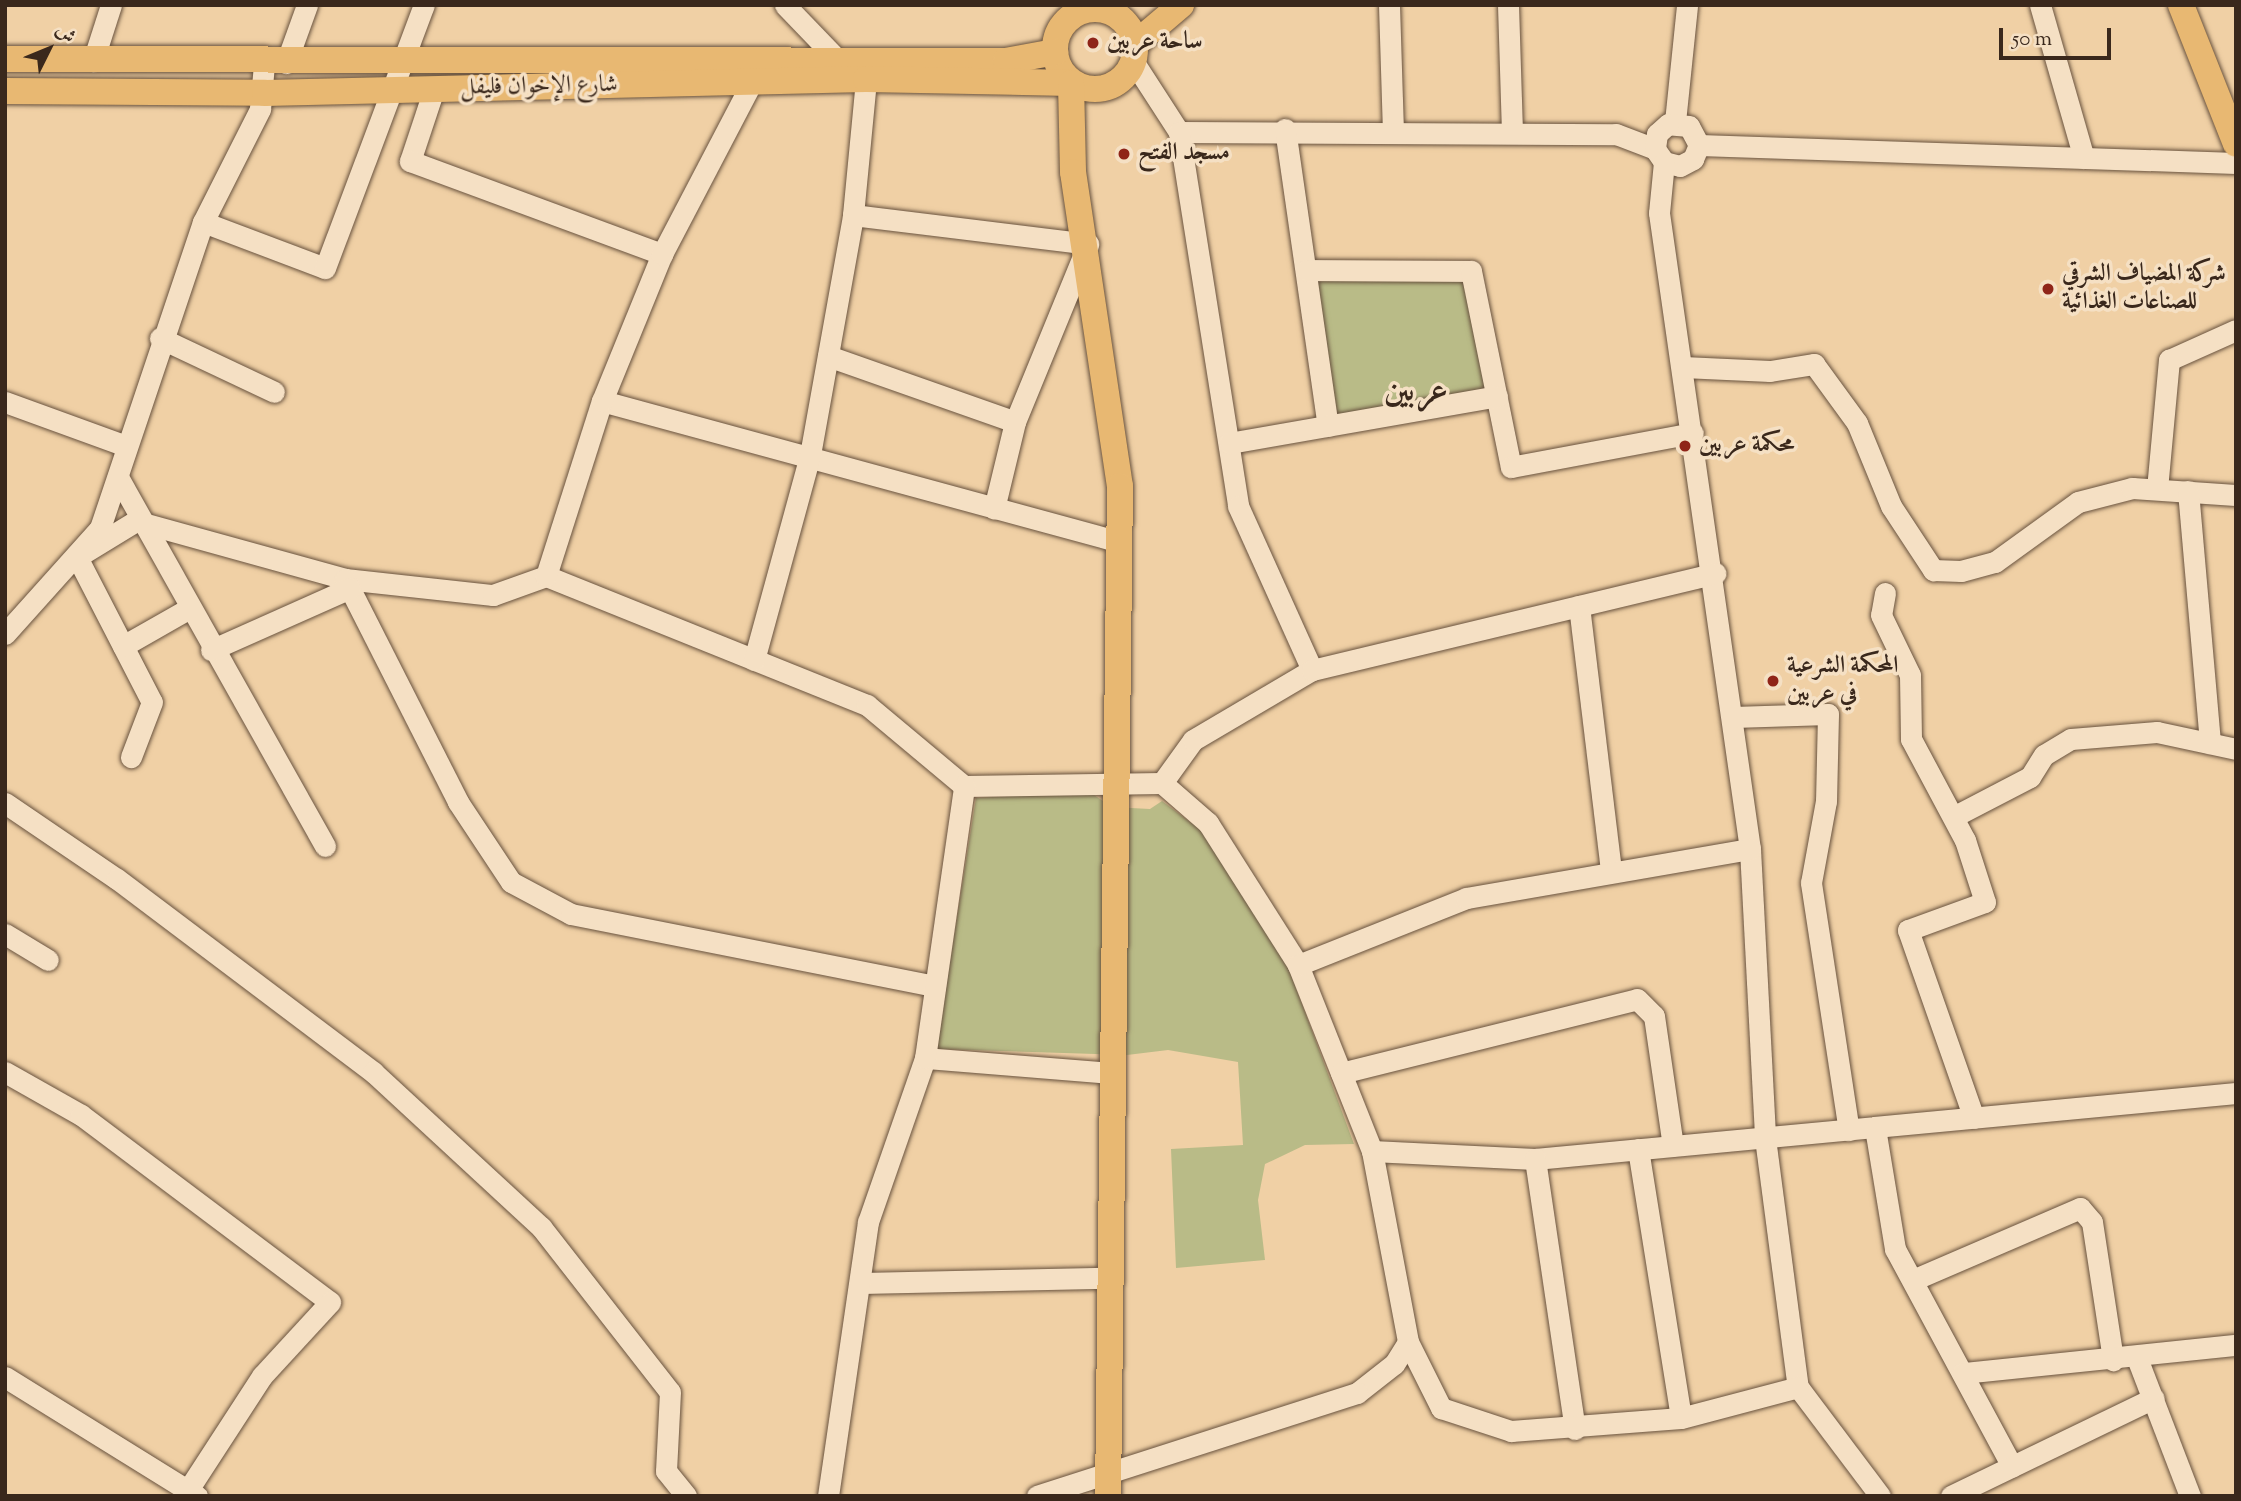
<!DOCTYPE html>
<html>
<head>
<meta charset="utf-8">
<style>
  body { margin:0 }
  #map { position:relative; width:2241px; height:1501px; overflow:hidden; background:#f0d0a5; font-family:"Sorts Mill Goudy",Amiri,serif }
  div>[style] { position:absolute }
  .green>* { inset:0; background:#b9bb87 }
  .roads { filter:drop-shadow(0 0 2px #68523e) drop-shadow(0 0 2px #68523e) }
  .minor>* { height:21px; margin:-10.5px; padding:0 10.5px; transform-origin:10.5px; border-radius:10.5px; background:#f5e0c4 }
  .major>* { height:26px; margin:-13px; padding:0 13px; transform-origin:13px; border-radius:13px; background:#e8b872 }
  .major>.ring { margin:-13px; padding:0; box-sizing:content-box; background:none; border:26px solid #e8b872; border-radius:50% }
  .dots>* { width:19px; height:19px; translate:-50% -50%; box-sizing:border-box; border:4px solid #f5e0c4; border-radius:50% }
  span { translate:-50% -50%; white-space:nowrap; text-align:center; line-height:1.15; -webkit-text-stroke:7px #f5e0c4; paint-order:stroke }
  .poi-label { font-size:24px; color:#3a281c; font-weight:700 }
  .left { translate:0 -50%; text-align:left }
  .street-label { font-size:24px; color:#3a281c }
  .district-label { font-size:32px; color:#3a281c; font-weight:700 }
  .frame { position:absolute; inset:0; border:7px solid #3a281c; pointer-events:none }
  .north { position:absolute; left:14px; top:14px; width:70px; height:70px; -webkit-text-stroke:5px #f5e0c4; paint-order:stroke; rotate:47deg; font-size:19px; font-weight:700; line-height:28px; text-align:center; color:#3a281c }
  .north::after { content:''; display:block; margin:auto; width:24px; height:32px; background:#3a281c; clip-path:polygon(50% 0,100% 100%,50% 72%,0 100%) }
  .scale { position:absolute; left:1999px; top:28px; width:112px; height:32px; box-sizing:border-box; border:4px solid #3a281c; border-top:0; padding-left:9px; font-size:21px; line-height:24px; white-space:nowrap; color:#3a281c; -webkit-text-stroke:5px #f5e0c4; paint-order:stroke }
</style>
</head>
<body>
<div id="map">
  <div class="green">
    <div style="clip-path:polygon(1467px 276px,1490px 391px,1334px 418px,1314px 278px)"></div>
    <div style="clip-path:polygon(1088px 791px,1112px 807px,1150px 809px,1162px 801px,1202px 831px,1289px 969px,1354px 1144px,1305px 1145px,1265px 1164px,1258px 1200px,1265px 1260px,1176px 1268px,1171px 1149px,1243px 1145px,1238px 1062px,1168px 1050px,1127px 1055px,936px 1049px,976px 798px)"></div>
  </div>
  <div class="roads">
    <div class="minor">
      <div style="left:785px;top:5px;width:72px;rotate:46.1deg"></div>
      <div style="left:1389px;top:5px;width:125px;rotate:88.2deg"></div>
      <div style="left:1508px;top:5px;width:128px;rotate:88.2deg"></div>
      <div style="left:2040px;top:5px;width:159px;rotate:74deg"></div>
      <div style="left:93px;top:61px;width:59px;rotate:-72.2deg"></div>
      <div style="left:1133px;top:61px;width:85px;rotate:57.1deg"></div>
      <div style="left:1179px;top:132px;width:437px;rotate:0.3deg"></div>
      <div style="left:1616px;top:134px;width:42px;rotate:21deg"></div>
      <div style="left:286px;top:63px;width:62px;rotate:-70.1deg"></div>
      <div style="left:434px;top:89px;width:76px;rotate:108.4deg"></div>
      <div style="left:410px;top:161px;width:269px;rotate:20.3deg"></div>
      <div style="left:1675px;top:122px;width:118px;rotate:-84.1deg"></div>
      <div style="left:1285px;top:129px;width:300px;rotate:81.8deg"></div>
      <div style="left:1179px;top:132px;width:379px;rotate:81deg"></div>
      <div style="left:1238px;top:506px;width:180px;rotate:65.7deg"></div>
      <div style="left:1699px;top:145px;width:537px;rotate:1.92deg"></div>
      <div style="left:1664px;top:162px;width:16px;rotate:14deg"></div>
      <div style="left:1680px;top:166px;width:15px;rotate:-28deg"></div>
      <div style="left:1693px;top:159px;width:15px;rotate:-67deg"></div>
      <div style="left:1699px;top:145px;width:21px;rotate:-118deg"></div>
      <div style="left:1689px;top:126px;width:21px;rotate:-175deg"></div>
      <div style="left:1668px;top:124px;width:15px;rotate:138deg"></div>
      <div style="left:1657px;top:134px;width:15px;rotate:98deg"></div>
      <div style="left:1655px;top:149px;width:16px;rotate:55deg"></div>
      <div style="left:1664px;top:162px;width:51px;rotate:95.6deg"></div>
      <div style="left:1659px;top:213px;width:642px;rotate:81.86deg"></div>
      <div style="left:1750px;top:849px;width:289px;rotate:87deg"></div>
      <div style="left:1765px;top:1138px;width:251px;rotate:82.5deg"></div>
      <div style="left:1798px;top:1387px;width:136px;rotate:53deg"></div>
      <div style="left:853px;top:215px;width:237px;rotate:7deg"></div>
      <div style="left:1088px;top:244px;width:192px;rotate:112.3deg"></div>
      <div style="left:1015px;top:422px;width:89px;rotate:103.6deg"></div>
      <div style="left:203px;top:222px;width:130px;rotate:20.7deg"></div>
      <div style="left:325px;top:268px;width:281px;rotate:-69.4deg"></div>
      <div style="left:1307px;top:270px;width:164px;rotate:0.3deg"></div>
      <div style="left:1471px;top:271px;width:200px;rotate:78.5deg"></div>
      <div style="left:1511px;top:467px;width:185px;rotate:-10.6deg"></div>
      <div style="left:160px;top:338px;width:126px;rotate:25.3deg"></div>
      <div style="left:828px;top:356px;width:198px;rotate:19.4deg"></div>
      <div style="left:1683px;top:367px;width:87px;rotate:2.6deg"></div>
      <div style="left:1770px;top:371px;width:45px;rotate:-9deg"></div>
      <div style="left:1814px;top:364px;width:73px;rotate:53.9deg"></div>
      <div style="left:1857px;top:423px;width:90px;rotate:67.7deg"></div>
      <div style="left:1891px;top:506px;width:77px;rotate:56.7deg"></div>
      <div style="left:1933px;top:570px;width:28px;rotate:2deg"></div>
      <div style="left:1961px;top:571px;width:35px;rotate:-15deg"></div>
      <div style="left:1995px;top:562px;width:102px;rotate:-35.9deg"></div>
      <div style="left:2078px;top:502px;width:56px;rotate:-14.5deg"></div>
      <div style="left:2132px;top:488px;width:104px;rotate:3.9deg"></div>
      <div style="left:602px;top:401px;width:537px;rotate:15.23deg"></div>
      <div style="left:5px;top:402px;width:129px;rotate:20deg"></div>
      <div style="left:1229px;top:443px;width:272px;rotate:-9.9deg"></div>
      <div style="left:118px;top:477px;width:423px;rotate:60.7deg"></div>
      <div style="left:2157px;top:489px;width:130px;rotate:-84.7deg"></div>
      <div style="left:2169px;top:360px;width:73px;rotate:-24.1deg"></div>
      <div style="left:2188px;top:491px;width:253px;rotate:85deg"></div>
      <div style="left:77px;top:557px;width:69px;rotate:-31.4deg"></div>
      <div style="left:136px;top:521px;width:217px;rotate:15.5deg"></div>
      <div style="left:345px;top:579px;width:149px;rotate:6.2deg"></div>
      <div style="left:493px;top:595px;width:56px;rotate:-19.7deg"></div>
      <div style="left:546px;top:576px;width:346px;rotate:21.9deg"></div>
      <div style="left:867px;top:705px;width:126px;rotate:39.9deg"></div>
      <div style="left:964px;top:786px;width:198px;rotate:-0.9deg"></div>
      <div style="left:1162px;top:783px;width:61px;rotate:41deg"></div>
      <div style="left:1208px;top:823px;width:168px;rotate:57.6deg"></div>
      <div style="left:1298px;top:965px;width:200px;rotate:68.3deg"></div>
      <div style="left:1372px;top:1151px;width:194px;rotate:79.3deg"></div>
      <div style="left:1408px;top:1342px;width:26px;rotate:122deg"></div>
      <div style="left:1394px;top:1364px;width:47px;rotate:141.9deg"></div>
      <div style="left:1357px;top:1393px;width:336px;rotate:162.2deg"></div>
      <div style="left:77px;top:557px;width:163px;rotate:62.7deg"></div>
      <div style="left:152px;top:702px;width:59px;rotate:110.9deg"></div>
      <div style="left:546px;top:576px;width:184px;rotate:-72.3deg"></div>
      <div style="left:602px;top:401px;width:159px;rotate:-67.8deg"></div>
      <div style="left:662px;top:254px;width:194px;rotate:-62.4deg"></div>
      <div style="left:345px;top:579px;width:250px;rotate:63.1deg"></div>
      <div style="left:458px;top:802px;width:96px;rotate:56.5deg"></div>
      <div style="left:511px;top:882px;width:68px;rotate:28.1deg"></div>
      <div style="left:571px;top:914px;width:371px;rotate:11.2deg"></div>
      <div style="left:1885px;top:593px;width:22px;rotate:100deg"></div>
      <div style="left:1881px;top:615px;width:67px;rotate:64.2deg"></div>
      <div style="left:1910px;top:675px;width:64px;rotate:89.1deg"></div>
      <div style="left:1911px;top:739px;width:115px;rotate:61.9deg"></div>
      <div style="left:1965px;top:840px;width:65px;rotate:72.1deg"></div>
      <div style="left:1985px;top:902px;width:82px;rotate:160deg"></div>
      <div style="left:1908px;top:930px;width:199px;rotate:70.7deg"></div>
      <div style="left:1579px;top:606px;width:266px;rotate:83.1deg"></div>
      <div style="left:5px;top:634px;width:142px;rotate:-48.1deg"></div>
      <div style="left:100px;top:528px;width:323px;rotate:-71.4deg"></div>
      <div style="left:203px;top:222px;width:127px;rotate:-63.2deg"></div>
      <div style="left:260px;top:109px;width:45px;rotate:-84.9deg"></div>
      <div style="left:123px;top:646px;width:77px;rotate:-29.6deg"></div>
      <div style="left:211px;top:650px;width:152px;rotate:-24deg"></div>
      <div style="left:754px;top:660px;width:213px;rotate:-74.7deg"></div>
      <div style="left:810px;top:455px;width:244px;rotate:-79.8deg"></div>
      <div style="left:853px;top:215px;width:137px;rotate:-84.5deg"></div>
      <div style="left:1733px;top:717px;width:95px;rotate:-1.8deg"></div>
      <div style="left:1828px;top:714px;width:87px;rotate:91.3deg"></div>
      <div style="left:1826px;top:801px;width:83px;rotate:100.4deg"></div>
      <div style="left:1811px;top:883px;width:250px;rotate:81.3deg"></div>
      <div style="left:1162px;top:783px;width:53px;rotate:-54.2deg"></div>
      <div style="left:1193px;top:740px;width:138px;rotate:-30.5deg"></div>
      <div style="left:1312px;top:670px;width:415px;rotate:-13.5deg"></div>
      <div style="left:5px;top:803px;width:135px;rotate:34.2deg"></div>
      <div style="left:117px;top:879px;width:321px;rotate:37deg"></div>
      <div style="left:373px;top:1072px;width:229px;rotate:42.7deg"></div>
      <div style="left:541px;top:1227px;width:209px;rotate:52deg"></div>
      <div style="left:670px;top:1392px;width:79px;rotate:92.9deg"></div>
      <div style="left:666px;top:1471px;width:32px;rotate:51deg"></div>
      <div style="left:1953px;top:817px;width:87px;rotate:-27.5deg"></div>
      <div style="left:2030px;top:777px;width:26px;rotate:-58deg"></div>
      <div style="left:2044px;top:755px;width:31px;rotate:-31deg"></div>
      <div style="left:2071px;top:739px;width:86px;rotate:-4.7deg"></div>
      <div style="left:2157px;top:732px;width:81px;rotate:12.1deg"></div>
      <div style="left:5px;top:934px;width:50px;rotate:31.2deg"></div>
      <div style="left:1298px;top:965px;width:181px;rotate:-21.7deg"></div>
      <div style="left:1466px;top:898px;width:288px;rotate:-9.8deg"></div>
      <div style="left:925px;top:1058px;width:186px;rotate:4.6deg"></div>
      <div style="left:5px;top:1072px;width:87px;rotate:29.5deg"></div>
      <div style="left:81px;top:1115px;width:311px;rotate:36.9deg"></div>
      <div style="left:330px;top:1302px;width:100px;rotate:132.6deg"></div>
      <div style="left:262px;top:1376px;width:136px;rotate:123deg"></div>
      <div style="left:1341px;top:1073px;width:305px;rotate:-14deg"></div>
      <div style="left:1637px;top:999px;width:24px;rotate:45deg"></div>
      <div style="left:1654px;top:1016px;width:131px;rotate:81.7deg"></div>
      <div style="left:1875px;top:1128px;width:123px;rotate:80.6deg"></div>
      <div style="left:1895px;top:1249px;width:247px;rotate:61.7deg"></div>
      <div style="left:1638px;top:1149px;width:272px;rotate:80.9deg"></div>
      <div style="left:1372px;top:1151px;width:163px;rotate:2.8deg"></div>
      <div style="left:1535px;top:1159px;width:704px;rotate:-5.38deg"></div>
      <div style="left:1535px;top:1159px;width:273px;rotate:81.6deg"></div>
      <div style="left:1913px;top:1280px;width:182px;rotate:-23.3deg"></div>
      <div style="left:2080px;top:1208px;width:18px;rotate:49deg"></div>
      <div style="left:2092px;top:1222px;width:140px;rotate:81.3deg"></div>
      <div style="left:860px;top:1283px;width:247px;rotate:-1.2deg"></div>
      <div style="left:1408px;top:1342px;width:74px;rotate:63.4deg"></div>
      <div style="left:1441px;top:1408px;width:74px;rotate:18.2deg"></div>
      <div style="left:1511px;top:1431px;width:170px;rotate:-4.4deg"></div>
      <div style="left:1681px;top:1418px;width:121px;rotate:-14.8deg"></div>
      <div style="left:2137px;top:1358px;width:148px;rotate:69deg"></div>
      <div style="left:1963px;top:1373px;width:274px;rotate:-5.9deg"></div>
      <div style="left:5px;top:1377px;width:226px;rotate:31.8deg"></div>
      <div style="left:828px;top:1496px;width:277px;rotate:-81.7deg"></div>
      <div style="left:868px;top:1222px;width:174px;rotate:-70.8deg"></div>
      <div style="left:925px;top:1058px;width:275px;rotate:-81.8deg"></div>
      <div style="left:1951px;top:1496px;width:225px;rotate:-25.8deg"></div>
    </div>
    <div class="major">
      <div style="left:2181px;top:5px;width:149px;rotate:68.4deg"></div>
      <div class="ring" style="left:1055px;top:9px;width:54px;height:54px"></div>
      <div style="left:1134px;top:45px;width:62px;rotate:-40.4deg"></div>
      <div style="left:5px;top:59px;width:1001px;rotate:0.11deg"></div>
      <div style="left:1006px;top:61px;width:50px;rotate:-10.4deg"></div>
      <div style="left:5px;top:91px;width:260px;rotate:0.4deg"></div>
      <div style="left:265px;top:93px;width:601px;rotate:-1.33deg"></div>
      <div style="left:866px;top:79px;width:205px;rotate:1.1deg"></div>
      <div style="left:1071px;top:83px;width:89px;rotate:88.7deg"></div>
      <div style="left:1073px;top:172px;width:317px;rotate:81.5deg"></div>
      <div style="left:1120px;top:486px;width:1010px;rotate:90.68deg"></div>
    </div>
  </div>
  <div class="dots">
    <div style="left:1093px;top:43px;background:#8f2418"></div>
    <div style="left:1124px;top:154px;background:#8f2418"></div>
    <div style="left:2048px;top:289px;background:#8f2418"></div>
    <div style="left:1685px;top:446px;background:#8f2418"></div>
    <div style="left:1773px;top:681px;background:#8f2418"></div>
  </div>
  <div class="poi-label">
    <span class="left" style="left:1107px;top:43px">ساحة عربين</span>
    <span class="left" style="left:1138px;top:154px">مسجد الفتح</span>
    <span class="left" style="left:2062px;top:289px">شركة المضياف الشرقي<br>للصناعات الغذائية</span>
    <span class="left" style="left:1699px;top:446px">محكمة عربين</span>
    <span class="left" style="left:1787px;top:681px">المحكمة الشرعية<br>في عربين</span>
  </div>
  <div class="street-label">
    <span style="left:539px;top:87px;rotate:-1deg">شارع الإخوان فليفل</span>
  </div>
  <div class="district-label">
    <span style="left:1416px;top:392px">عربين</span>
  </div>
  <div class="frame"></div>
  <div class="north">ش</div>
  <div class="scale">50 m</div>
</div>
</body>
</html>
